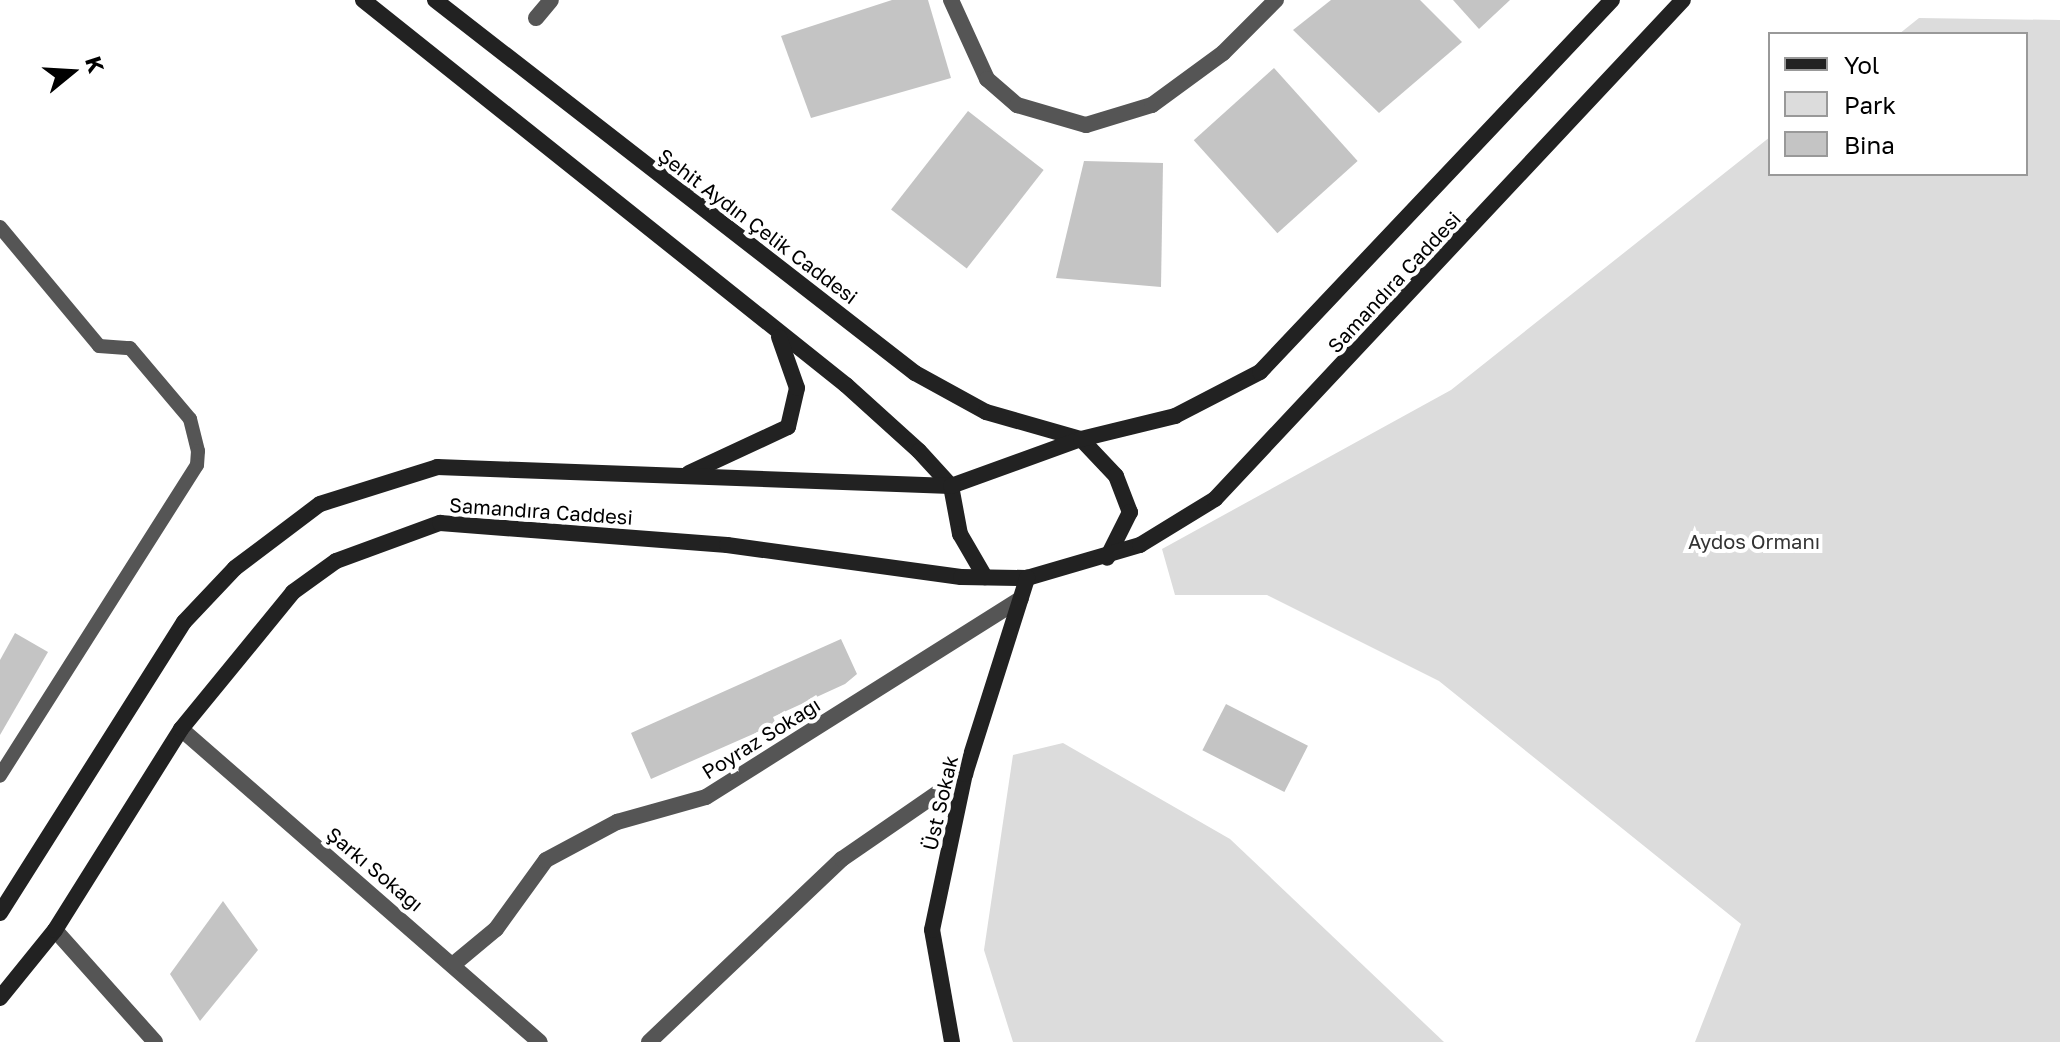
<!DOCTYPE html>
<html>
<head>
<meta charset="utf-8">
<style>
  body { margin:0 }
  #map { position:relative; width:2060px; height:1042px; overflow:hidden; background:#fff; font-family:"Golos Text",sans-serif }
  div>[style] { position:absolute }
  .green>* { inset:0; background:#dcdcdc }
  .building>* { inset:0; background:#c4c4c4; transform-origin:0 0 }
  .lane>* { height:14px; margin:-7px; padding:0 7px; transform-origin:7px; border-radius:7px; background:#555 }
  .street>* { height:16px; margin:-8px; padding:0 8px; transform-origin:8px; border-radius:8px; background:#555 }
  .secondary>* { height:16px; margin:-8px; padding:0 8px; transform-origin:8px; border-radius:8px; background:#222 }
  span { translate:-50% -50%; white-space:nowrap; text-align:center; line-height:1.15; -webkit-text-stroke:8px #fff; paint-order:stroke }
  .street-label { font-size:20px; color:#000 }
  .park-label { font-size:20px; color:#333 }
  .legend { position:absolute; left:1768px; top:32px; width:260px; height:144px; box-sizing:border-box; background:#fff; border:2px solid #999; margin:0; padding:10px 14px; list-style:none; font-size:24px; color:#000 }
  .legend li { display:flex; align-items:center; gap:16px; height:40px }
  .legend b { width:40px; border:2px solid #999 }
  .north { position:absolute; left:32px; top:32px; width:80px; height:80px; -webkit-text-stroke:6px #fff; paint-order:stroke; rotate:72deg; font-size:22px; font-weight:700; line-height:32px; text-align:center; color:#000 }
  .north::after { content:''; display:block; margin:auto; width:28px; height:36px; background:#000; clip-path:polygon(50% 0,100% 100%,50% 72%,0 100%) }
</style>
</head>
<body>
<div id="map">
  <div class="green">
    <div style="clip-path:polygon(1919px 18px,2060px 20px,2060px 1042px,1695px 1042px,1741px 924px,1439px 681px,1267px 595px,1175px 595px,1162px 549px,1451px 390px,1770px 137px,1770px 174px,2026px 174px,2026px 34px,1899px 34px)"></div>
    <div style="clip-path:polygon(1063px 743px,1230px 839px,1444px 1042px,1013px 1042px,984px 950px,1013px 755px)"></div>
  </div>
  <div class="building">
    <div style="clip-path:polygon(892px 0,928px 0,951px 78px,811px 118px,781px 36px)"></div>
    <div style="clip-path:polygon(1331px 0,1420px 0,1462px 42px,1379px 113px,1293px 30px)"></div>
    <div style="clip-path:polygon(1453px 0,1510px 0,1479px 29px)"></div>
    <div style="left:1274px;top:68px;width:125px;height:108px;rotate:48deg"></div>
    <div style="left:968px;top:111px;width:96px;height:125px;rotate:38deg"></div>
    <div style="clip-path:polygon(1084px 161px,1163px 163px,1161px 287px,1056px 278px)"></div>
    <div style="clip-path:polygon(15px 633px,48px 652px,0 735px,0 660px)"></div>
    <div style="clip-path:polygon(841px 639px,857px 674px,845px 684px,773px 717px,776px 724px,651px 779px,631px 733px)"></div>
    <div style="left:1226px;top:704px;width:92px;height:52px;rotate:27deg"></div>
    <div style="clip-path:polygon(223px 901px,258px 950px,200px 1021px,170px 974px)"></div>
  </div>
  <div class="lane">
    <div style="left:0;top:227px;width:155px;rotate:50.2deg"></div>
    <div style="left:99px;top:346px;width:31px;rotate:4deg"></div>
    <div style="left:130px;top:348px;width:93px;rotate:49.8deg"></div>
    <div style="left:190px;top:419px;width:33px;rotate:76deg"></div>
    <div style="left:198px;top:451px;width:14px;rotate:94deg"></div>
    <div style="left:197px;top:465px;width:368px;rotate:122.4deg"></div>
  </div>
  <div class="street">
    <div style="left:951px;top:0;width:87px;rotate:65.5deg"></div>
    <div style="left:987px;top:79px;width:40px;rotate:41deg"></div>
    <div style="left:1017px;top:105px;width:72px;rotate:16.2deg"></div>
    <div style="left:1086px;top:125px;width:69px;rotate:-16.9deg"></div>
    <div style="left:1152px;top:105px;width:88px;rotate:-36.2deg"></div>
    <div style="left:1223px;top:53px;width:75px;rotate:-45deg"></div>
    <div style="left:536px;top:18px;width:23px;rotate:-50deg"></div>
    <div style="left:181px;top:729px;width:476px;rotate:41.1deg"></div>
    <div style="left:55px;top:930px;width:150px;rotate:48.2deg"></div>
    <div style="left:455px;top:963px;width:53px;rotate:-39.7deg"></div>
    <div style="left:496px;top:929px;width:85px;rotate:-54.1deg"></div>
    <div style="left:546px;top:860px;width:81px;rotate:-28.2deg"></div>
    <div style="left:617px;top:822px;width:92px;rotate:-15.7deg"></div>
    <div style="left:706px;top:797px;width:372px;rotate:-32.2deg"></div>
    <div style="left:649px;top:1042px;width:266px;rotate:-43.5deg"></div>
    <div style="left:842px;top:859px;width:150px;rotate:-34.6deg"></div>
  </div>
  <div class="secondary">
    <div style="left:363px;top:0;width:618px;rotate:38.56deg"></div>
    <div style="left:846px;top:385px;width:98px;rotate:42.1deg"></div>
    <div style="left:919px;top:451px;width:47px;rotate:47.6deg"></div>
    <div style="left:951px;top:486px;width:49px;rotate:79.4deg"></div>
    <div style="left:960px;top:534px;width:50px;rotate:59.8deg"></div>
    <div style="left:435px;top:0;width:608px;rotate:37.85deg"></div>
    <div style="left:915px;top:373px;width:81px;rotate:28.8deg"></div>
    <div style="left:986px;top:412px;width:99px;rotate:15.9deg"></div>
    <div style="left:1081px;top:439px;width:51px;rotate:46.6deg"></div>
    <div style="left:1116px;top:476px;width:39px;rotate:69deg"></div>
    <div style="left:1130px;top:512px;width:51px;rotate:116.6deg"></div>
    <div style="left:689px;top:473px;width:109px;rotate:-24.9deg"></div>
    <div style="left:788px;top:427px;width:40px;rotate:-77deg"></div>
    <div style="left:797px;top:388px;width:54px;rotate:-109.4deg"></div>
    <div style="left:0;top:913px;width:344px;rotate:-57.7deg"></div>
    <div style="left:184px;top:622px;width:74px;rotate:-46.6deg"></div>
    <div style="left:235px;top:568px;width:106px;rotate:-37deg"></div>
    <div style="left:320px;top:504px;width:123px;rotate:-17.5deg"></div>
    <div style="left:437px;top:467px;width:514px;rotate:2.12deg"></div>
    <div style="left:951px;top:486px;width:138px;rotate:-19.9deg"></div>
    <div style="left:1081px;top:439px;width:97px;rotate:-13.7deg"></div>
    <div style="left:1175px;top:416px;width:96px;rotate:-27.4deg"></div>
    <div style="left:1260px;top:372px;width:512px;rotate:-46.58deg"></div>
    <div style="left:0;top:998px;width:87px;rotate:-51deg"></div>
    <div style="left:55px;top:930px;width:237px;rotate:-57.9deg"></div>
    <div style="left:181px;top:729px;width:177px;rotate:-50.7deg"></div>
    <div style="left:293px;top:592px;width:53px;rotate:-35.8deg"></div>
    <div style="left:336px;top:561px;width:111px;rotate:-20.1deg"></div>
    <div style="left:440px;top:523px;width:288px;rotate:4.4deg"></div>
    <div style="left:727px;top:545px;width:236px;rotate:7.8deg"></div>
    <div style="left:961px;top:577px;width:66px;rotate:0.9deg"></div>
    <div style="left:1027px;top:578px;width:118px;rotate:-16.3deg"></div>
    <div style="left:1140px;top:545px;width:88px;rotate:-31.5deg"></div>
    <div style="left:1215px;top:499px;width:684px;rotate:-46.84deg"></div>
    <div style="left:952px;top:1042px;width:114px;rotate:-100.1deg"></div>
    <div style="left:932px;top:930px;width:159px;rotate:-78.1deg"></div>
    <div style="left:965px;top:774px;width:206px;rotate:-72.4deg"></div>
  </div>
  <div class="street-label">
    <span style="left:758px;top:226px;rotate:37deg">Şehit Aydın Çelik Caddesi</span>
    <span style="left:1394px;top:282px;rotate:-47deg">Samandıra Caddesi</span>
    <span style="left:541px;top:511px;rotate:4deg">Samandıra Caddesi</span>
    <span style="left:761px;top:738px;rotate:-32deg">Poyraz Sokağı</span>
    <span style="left:940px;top:803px;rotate:-77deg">Üst Sokak</span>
    <span style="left:375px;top:869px;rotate:40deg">Şarkı Sokağı</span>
  </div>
  <div class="park-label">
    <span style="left:1754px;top:541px">Aydos Ormanı</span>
  </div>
  <ul class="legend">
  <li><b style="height:10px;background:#222"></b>Yol</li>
  <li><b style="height:22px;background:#dcdcdc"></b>Park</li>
  <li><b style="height:22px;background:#c4c4c4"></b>Bina</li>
  </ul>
  <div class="north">K</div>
</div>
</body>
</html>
